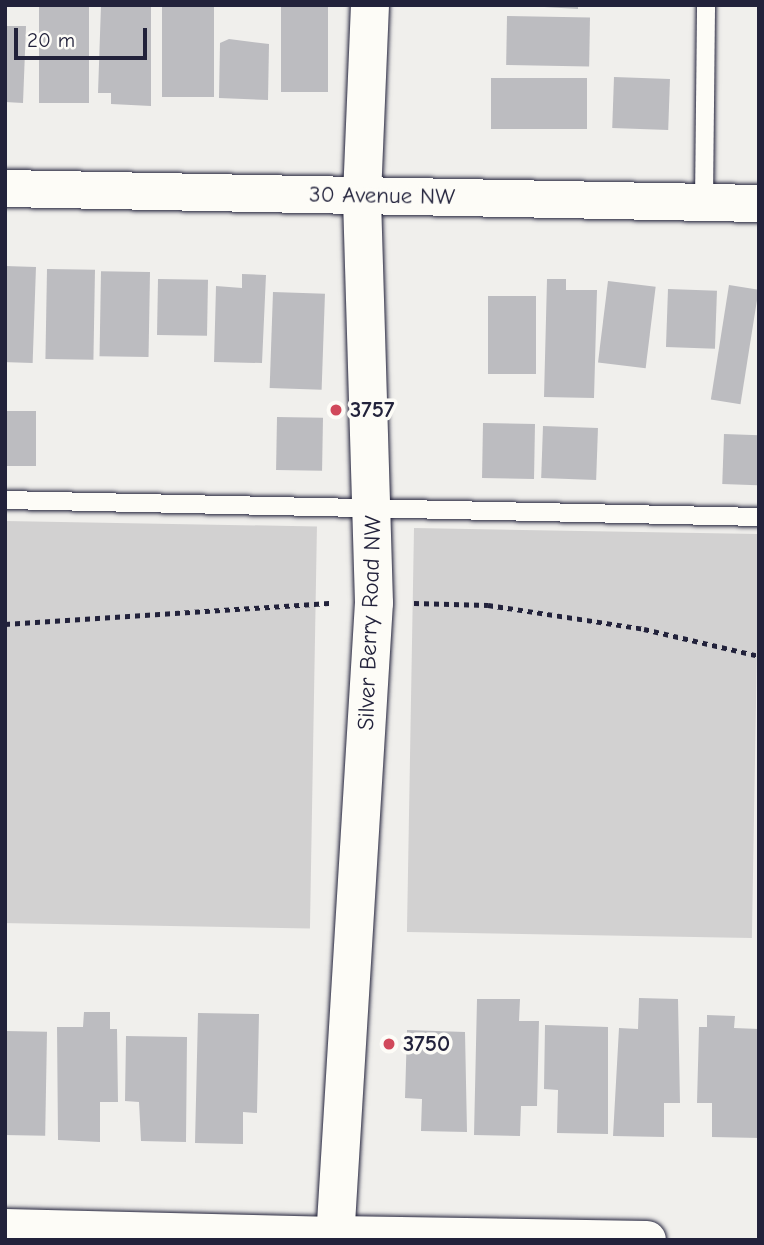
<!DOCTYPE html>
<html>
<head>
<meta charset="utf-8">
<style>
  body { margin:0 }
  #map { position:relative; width:764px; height:1245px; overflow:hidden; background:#f0efec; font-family:"Comic Neue",sans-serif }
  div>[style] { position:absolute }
  .green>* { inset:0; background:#d2d1d1; transform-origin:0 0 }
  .building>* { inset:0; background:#bcbcc0; transform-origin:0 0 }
  .path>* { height:4.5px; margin-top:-2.25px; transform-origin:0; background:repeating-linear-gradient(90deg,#22223b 0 5px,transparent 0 10px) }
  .roads { filter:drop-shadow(0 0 2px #22223b) drop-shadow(0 0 2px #22223b) }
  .service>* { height:18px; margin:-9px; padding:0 9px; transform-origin:9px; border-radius:9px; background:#fdfcf7 }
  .minor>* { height:37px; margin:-18.5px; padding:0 18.5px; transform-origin:18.5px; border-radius:18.5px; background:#fdfcf7 }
  .tertiary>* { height:38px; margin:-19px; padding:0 19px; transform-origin:19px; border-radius:19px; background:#fdfcf7 }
  .dots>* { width:19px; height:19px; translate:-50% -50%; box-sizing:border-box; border:4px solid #fdfcf7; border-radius:50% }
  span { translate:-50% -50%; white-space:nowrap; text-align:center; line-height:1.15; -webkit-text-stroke:7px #fdfcf7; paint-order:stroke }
  .street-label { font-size:23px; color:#22223b }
  .poi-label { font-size:23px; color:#22223b; font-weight:700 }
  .left { translate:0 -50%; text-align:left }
  .frame { position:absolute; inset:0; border:7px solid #22223b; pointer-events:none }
  .scale { position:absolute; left:14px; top:28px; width:133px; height:32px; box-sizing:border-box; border:4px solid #22223b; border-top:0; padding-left:9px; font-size:21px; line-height:24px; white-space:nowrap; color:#22223b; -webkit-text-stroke:5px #fdfcf7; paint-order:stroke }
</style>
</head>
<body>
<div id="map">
  <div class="green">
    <div style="left:5px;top:521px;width:312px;height:402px;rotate:1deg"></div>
    <div style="left:414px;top:528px;width:345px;height:404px;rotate:1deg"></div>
  </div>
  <div class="building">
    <div style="left:39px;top:5px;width:50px;height:98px"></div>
    <div style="clip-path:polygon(101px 5px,151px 5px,151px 106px,111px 104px,111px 93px,98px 93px)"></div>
    <div style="left:162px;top:5px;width:52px;height:92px"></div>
    <div style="left:281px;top:5px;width:47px;height:87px"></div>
    <div style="clip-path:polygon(511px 5px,578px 5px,578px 9px)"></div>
    <div style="left:507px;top:16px;width:83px;height:49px;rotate:1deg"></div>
    <div style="clip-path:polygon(5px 26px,26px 26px,23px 103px,5px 102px)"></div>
    <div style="clip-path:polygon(229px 39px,269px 44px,268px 100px,219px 98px,220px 43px)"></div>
    <div style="left:614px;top:77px;width:56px;height:51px;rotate:2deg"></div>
    <div style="left:491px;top:78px;width:96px;height:51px"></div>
    <div style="left:5px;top:266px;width:31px;height:96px;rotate:2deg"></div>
    <div style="left:47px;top:269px;width:48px;height:90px;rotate:1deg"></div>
    <div style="left:150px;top:272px;width:85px;height:49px;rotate:91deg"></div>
    <div style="clip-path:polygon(242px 274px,266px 275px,262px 363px,214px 362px,216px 286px,242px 288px)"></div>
    <div style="left:158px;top:279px;width:50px;height:56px;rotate:1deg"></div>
    <div style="clip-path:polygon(547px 279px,566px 279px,566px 290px,597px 290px,594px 398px,544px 397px)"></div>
    <div style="left:608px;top:281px;width:48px;height:82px;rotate:7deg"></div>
    <div style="left:729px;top:285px;width:30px;height:116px;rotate:9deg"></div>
    <div style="left:668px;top:289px;width:49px;height:58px;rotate:2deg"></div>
    <div style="left:273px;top:292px;width:52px;height:96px;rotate:2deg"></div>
    <div style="left:488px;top:296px;width:48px;height:78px"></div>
    <div style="left:5px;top:411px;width:31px;height:55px"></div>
    <div style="left:277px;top:417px;width:46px;height:53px;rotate:1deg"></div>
    <div style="left:483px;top:423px;width:52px;height:55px;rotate:1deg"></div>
    <div style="left:543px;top:426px;width:55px;height:52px;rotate:2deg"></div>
    <div style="left:724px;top:434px;width:35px;height:50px;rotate:2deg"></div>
    <div style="clip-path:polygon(639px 998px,678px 999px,680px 1103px,664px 1103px,664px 1137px,613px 1136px,619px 1028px,638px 1029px)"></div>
    <div style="clip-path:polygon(477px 999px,520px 999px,519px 1021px,539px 1021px,537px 1106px,521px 1106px,520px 1136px,474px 1135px)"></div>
    <div style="clip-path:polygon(84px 1012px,110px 1012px,110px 1029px,117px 1029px,118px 1102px,100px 1102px,100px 1142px,58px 1140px,57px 1027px,83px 1027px)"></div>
    <div style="clip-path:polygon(198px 1013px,259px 1014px,257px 1113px,243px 1112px,243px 1144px,195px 1143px)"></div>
    <div style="clip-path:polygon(707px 1015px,735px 1016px,734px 1028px,759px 1029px,759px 1138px,712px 1137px,712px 1103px,697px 1103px,699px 1027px,707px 1027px)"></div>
    <div style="clip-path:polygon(545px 1025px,608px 1027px,608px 1134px,557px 1133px,558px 1090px,544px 1089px)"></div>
    <div style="clip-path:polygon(407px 1030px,465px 1032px,467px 1132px,421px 1131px,422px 1099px,405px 1098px)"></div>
    <div style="left:5px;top:1031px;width:42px;height:104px;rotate:1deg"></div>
    <div style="clip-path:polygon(126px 1036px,187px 1037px,186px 1142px,141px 1141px,139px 1102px,125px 1101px)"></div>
  </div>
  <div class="path">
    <div style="left:414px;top:603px;width:74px;rotate:1.5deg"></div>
    <div style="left:488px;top:605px;width:158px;rotate:8.7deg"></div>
    <div style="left:644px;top:629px;width:118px;rotate:13.2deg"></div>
    <div style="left:5px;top:624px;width:328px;rotate:-3.7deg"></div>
  </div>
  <div class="roads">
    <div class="service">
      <div style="left:704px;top:201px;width:196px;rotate:-89.4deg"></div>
      <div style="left:5px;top:500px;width:754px;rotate:1.29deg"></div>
    </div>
    <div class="minor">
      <div style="left:5px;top:188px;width:754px;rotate:1.14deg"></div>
      <div style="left:5px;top:1227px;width:330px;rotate:1.4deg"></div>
    </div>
    <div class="tertiary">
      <div style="left:335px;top:1235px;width:312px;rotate:0.9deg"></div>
      <div style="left:335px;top:1240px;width:638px;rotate:-86.5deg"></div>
      <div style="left:374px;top:603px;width:407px;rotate:-91.7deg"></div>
      <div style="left:362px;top:196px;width:191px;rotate:-87.6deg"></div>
    </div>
  </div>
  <div class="dots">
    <div style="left:336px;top:410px;background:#d1495b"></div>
    <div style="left:389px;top:1044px;background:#d1495b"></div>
  </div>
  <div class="street-label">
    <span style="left:382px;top:196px;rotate:1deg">30 Avenue NW</span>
    <span style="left:370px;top:623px;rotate:-88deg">Silver Berry Road NW</span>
  </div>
  <div class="poi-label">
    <span class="left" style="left:350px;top:410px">3757</span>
    <span class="left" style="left:403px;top:1044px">3750</span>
  </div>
  <div class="frame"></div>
  <div class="scale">20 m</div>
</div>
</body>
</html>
